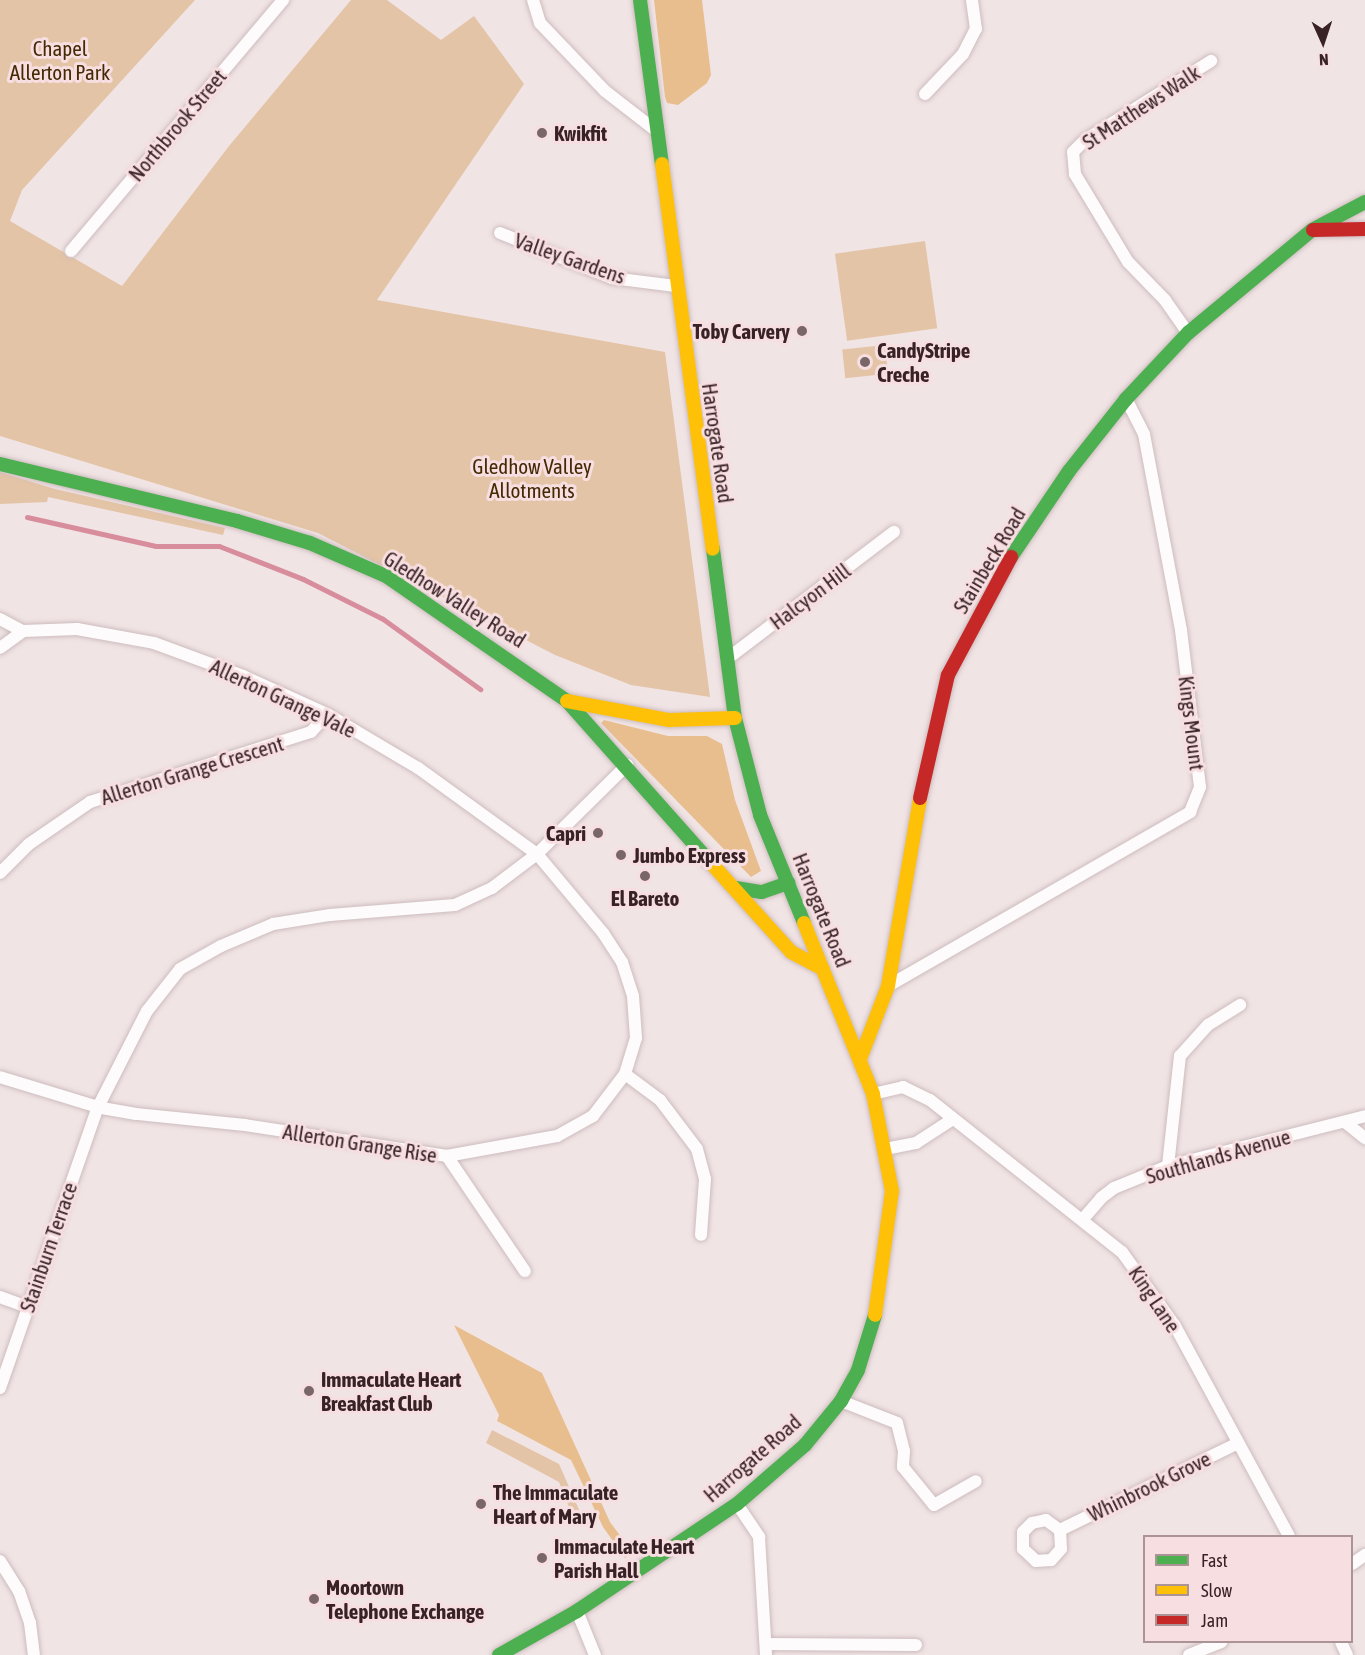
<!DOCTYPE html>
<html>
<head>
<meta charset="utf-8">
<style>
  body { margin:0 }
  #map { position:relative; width:1365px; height:1655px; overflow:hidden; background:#f1e4e5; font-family:"Asap Condensed",sans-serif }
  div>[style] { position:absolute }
  .green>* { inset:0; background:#e4c4a6; transform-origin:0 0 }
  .forest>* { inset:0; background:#e9be8f }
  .stream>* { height:5px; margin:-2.5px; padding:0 2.5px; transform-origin:2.5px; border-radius:2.5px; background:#d88d9c }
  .roads { filter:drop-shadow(0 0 2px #cdbcbe) drop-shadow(0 0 2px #cdbcbe) }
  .street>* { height:12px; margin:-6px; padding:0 6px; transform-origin:6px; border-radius:6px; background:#fdfbfb }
  .fast>* { height:14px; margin:-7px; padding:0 7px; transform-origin:7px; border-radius:7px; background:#4caf50 }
  .slow>* { height:14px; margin:-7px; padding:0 7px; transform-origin:7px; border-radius:7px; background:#ffc107 }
  .jam>* { height:14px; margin:-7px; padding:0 7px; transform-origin:7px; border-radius:7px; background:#c62828 }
  .dots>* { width:16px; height:16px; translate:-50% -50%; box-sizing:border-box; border:3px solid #f7dee1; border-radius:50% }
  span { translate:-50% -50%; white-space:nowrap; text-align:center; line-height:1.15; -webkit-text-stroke:6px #f7dee1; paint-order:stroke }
  .park-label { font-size:21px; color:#442903 }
  .street-label { font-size:21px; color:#382225 }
  .poi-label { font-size:21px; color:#382225; font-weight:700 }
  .left { translate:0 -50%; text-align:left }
  .right { translate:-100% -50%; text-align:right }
  .legend { position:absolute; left:1143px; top:1535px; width:210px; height:108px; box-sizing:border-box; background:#f7dee1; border:2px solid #ab9396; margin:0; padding:8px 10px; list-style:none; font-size:18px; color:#382225 }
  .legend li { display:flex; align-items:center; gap:12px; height:30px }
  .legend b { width:30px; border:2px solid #ab9396 }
  .north { position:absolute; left:1293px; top:12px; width:60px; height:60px; -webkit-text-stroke:4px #f7dee1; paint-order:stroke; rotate:177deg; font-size:16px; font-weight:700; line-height:24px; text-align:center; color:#382225 }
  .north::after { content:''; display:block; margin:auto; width:21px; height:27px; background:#382225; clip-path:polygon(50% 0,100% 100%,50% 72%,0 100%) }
</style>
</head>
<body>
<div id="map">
  <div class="green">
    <div style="clip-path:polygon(0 0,195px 0,22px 190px,10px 221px,122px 286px,229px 146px,351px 0,387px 0,441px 40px,474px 16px,524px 84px,377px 300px,665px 352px,710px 697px,631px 685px,555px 655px,318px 533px,0 436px)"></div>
    <div style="left:925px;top:241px;width:88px;height:91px;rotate:82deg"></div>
    <div style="left:885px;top:345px;width:29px;height:43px;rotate:84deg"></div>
    <div style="clip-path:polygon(0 472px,55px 489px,225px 528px,223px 535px,48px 497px,47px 502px,0 504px)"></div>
    <div style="clip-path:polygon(492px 1430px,559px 1464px,580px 1512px,572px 1515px,559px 1482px,486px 1443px)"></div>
  </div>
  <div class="forest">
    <div style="clip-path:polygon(654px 0,702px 0,711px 75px,707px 83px,678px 105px,667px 103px,665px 97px)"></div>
    <div style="clip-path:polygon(604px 720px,668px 736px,707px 736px,722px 744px,735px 800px,761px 871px,751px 877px,601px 723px)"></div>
    <div style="clip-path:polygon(454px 1325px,542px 1373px,610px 1522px,633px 1553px,625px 1558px,603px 1527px,571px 1460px,497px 1421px,499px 1415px)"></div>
  </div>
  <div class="stream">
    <div style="left:27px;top:517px;width:132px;rotate:12.7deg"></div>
    <div style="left:156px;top:546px;width:63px"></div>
    <div style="left:219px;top:546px;width:90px;rotate:21.4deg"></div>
    <div style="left:303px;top:579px;width:89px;rotate:26.6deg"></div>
    <div style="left:383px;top:619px;width:120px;rotate:35.8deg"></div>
  </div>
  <div class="roads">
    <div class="street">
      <div style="left:533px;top:0;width:24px;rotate:73deg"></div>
      <div style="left:540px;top:23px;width:94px;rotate:46.3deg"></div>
      <div style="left:605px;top:91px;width:62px;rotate:37.8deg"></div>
      <div style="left:925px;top:94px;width:55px;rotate:-46.5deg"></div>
      <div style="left:963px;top:54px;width:28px;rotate:-63deg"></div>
      <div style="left:976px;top:29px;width:29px;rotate:-98deg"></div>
      <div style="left:500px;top:233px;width:121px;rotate:21.9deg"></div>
      <div style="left:612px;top:278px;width:64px;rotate:7.2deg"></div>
      <div style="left:71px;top:251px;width:329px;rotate:-49.8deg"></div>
      <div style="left:1188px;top:333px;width:40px;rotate:-124.9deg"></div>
      <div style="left:1165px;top:300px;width:53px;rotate:-134.2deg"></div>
      <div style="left:1128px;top:262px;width:103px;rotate:-121.1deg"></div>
      <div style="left:1075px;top:174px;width:22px;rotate:-95deg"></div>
      <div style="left:1073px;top:152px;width:17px;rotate:-45deg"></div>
      <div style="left:1085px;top:140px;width:149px;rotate:-32.1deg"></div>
      <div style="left:0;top:619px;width:26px;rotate:28deg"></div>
      <div style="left:23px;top:631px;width:54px;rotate:-2.1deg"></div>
      <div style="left:77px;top:629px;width:78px;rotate:10.3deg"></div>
      <div style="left:154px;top:643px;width:95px;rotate:20.3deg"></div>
      <div style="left:243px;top:676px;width:92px;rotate:24.3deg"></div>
      <div style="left:327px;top:714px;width:106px;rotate:30.7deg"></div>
      <div style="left:418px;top:768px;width:147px;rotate:35.9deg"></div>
      <div style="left:537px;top:854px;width:103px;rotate:50.1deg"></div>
      <div style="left:603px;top:933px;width:35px;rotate:57deg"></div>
      <div style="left:622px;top:962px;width:36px;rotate:72deg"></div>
      <div style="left:633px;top:996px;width:42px;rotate:85.9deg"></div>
      <div style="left:636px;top:1038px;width:38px;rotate:107deg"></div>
      <div style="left:625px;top:1074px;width:53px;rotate:127.3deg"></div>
      <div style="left:593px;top:1116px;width:41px;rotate:150.9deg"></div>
      <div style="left:557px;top:1136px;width:112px;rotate:169.7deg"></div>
      <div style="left:447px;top:1156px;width:204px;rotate:-171.3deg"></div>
      <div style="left:245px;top:1125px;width:110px;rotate:-174.2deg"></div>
      <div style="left:136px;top:1114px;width:39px;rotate:-170deg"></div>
      <div style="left:98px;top:1107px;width:102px;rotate:-163deg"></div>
      <div style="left:0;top:648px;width:29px;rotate:-36deg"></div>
      <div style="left:727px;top:659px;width:210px;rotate:-37.3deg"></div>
      <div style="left:0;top:873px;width:41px;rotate:-45deg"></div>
      <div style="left:29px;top:844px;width:74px;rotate:-34.5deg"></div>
      <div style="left:90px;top:802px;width:232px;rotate:-17.6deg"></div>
      <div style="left:311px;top:732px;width:24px;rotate:-48deg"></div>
      <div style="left:888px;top:986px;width:349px;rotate:-29.9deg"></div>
      <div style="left:1190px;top:812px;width:27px;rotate:-68deg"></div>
      <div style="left:1200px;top:787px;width:158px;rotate:-96.9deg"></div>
      <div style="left:1181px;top:630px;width:199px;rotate:-100.7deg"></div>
      <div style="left:1144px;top:434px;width:39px;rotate:-117deg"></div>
      <div style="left:625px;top:1074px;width:44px;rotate:36.6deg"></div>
      <div style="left:660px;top:1100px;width:61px;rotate:52.9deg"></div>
      <div style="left:697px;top:1149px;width:31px;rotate:75deg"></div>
      <div style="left:705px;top:1179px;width:56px;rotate:94.1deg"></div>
      <div style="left:873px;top:1094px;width:31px;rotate:-13deg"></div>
      <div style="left:903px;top:1087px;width:30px;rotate:26deg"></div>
      <div style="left:930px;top:1100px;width:245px;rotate:38.4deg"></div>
      <div style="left:1122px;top:1252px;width:91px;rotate:54.4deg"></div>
      <div style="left:1175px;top:1326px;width:239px;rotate:61.5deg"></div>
      <div style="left:1345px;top:1122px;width:26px;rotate:39deg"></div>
      <div style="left:885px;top:1149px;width:32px;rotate:-11deg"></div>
      <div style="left:916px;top:1143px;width:44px;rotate:-33deg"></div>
      <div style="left:447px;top:1156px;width:139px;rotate:55.9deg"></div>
      <div style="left:1168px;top:1166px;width:111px;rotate:-83.8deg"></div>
      <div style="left:1180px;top:1056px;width:42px;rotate:-47.9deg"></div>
      <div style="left:1208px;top:1025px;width:38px;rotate:-32deg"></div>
      <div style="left:1083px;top:1219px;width:28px;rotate:-49deg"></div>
      <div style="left:1101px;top:1198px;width:16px;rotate:-38deg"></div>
      <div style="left:1114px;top:1188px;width:58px;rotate:-22.2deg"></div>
      <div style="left:1168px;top:1166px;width:203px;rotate:-14.2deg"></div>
      <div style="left:0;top:1297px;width:29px;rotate:20deg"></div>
      <div style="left:0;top:1388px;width:298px;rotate:-70.8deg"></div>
      <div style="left:98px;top:1107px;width:108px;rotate:-63deg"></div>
      <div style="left:147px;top:1011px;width:53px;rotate:-51.8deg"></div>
      <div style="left:180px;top:969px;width:47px;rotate:-29.3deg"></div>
      <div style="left:221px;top:946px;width:56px;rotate:-22.9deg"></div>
      <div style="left:273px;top:924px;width:58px;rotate:-9deg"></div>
      <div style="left:330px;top:915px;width:125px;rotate:-4.6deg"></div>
      <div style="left:455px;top:905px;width:41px;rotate:-24.7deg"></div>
      <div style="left:492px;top:888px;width:56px;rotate:-37.1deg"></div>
      <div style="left:537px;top:854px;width:127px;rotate:-44.7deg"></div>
      <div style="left:841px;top:1401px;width:60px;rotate:21.4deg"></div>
      <div style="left:897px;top:1423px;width:29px;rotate:76deg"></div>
      <div style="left:904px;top:1451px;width:16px;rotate:94deg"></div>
      <div style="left:903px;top:1467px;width:49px;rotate:50.8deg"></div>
      <div style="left:934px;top:1505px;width:48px;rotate:-29.7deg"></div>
      <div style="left:737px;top:1504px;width:40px;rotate:56deg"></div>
      <div style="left:759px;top:1537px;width:118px;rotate:86.6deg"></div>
      <div style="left:1060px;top:1530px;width:19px;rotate:87deg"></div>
      <div style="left:1061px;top:1549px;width:15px;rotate:132deg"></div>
      <div style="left:1051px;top:1560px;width:15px;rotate:176deg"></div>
      <div style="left:1036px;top:1561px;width:18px;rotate:-137deg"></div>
      <div style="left:1023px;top:1549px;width:17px;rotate:-90deg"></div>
      <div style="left:1023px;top:1532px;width:13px;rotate:-45deg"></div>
      <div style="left:1032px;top:1523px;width:14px;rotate:-12deg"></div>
      <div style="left:1046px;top:1520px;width:17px;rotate:36deg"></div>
      <div style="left:1060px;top:1530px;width:198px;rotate:-26deg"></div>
      <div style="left:0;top:1561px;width:36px;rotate:58deg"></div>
      <div style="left:19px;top:1591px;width:34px;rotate:71deg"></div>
      <div style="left:30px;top:1623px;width:32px;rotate:83deg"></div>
      <div style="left:1352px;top:1564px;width:16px;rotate:-35deg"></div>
      <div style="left:577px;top:1611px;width:48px;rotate:67.8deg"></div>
      <div style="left:1341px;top:1642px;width:14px;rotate:65deg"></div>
      <div style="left:766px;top:1644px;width:150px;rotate:0.4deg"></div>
      <div style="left:1189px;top:1655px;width:35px;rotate:-22deg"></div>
    </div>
    <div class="fast">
      <div style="left:640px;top:0;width:165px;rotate:82.4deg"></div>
      <div style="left:0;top:464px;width:244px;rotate:13.5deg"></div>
      <div style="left:237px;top:521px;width:76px;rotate:16.8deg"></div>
      <div style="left:310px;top:543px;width:83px;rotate:23.5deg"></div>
      <div style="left:386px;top:576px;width:220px;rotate:34.6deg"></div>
      <div style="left:567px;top:701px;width:217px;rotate:48.4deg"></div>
      <div style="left:713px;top:549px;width:170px;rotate:82.6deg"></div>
      <div style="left:735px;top:718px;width:100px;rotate:75.5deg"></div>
      <div style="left:760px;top:815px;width:117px;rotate:67.8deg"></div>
      <div style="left:1011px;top:557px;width:104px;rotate:-56deg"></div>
      <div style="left:1069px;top:471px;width:92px;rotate:-51.6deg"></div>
      <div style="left:1126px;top:399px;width:91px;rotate:-46.8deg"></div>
      <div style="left:1188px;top:333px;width:161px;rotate:-39.7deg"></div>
      <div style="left:1312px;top:230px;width:60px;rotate:-27.8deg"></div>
      <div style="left:736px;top:888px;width:26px;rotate:9deg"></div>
      <div style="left:762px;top:892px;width:28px;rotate:-19deg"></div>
      <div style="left:499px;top:1655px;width:90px;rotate:-29.4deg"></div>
      <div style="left:577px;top:1611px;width:192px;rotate:-33.8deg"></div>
      <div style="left:737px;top:1504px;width:90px;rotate:-40.9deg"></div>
      <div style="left:805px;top:1445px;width:57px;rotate:-50.7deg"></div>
      <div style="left:841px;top:1401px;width:35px;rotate:-61deg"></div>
      <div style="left:858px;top:1370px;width:58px;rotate:-72.8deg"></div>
    </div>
    <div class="slow">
      <div style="left:662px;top:164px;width:388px;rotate:82.5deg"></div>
      <div style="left:567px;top:701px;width:104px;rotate:10.6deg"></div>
      <div style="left:669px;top:720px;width:66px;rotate:-1.7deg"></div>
      <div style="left:711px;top:863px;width:120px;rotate:48deg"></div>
      <div style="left:791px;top:952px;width:36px;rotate:28deg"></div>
      <div style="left:804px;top:923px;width:184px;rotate:68deg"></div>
      <div style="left:873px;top:1094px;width:99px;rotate:78.9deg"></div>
      <div style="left:892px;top:1191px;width:125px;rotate:97.8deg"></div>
      <div style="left:860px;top:1059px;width:78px;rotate:-69deg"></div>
      <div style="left:888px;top:986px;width:191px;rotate:-80.3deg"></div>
    </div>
    <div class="jam">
      <div style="left:1313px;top:230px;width:52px;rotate:-1.1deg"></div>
      <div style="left:920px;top:798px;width:126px;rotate:-77.2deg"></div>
      <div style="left:948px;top:675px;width:134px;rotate:-61.9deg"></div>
    </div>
  </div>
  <div class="dots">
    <div style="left:542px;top:133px;background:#796668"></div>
    <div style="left:802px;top:331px;background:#796668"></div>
    <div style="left:865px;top:362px;background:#796668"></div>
    <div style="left:598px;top:833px;background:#796668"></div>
    <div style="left:621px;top:855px;background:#796668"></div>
    <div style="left:645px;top:876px;background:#796668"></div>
    <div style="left:309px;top:1391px;background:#796668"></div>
    <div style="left:481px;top:1504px;background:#796668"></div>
    <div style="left:542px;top:1558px;background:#796668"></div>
    <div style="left:314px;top:1599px;background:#796668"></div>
  </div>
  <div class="park-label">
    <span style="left:60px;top:60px">Chapel<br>Allerton Park</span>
    <span style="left:532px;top:478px">Gledhow Valley<br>Allotments</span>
  </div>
  <div class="street-label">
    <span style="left:1141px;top:107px;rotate:-33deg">St Matthews Walk</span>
    <span style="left:177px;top:125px;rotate:-50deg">Northbrook Street</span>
    <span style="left:570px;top:258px;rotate:19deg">Valley Gardens</span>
    <span style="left:718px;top:443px;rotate:82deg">Harrogate Road</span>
    <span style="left:989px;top:560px;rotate:-59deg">Stainbeck Road</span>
    <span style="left:810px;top:596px;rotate:-37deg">Halcyon Hill</span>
    <span style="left:455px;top:599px;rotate:32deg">Gledhow Valley Road</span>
    <span style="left:283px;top:698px;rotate:25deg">Allerton Grange Vale</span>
    <span style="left:1192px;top:723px;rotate:83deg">Kings Mount</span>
    <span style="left:192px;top:770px;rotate:-17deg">Allerton Grange Crescent</span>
    <span style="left:822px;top:910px;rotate:68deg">Harrogate Road</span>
    <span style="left:360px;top:1143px;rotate:9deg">Allerton Grange Rise</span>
    <span style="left:1218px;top:1156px;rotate:-16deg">Southlands Avenue</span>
    <span style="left:48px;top:1247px;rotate:-71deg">Stainburn Terrace</span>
    <span style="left:1155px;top:1299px;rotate:56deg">King Lane</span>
    <span style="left:752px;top:1458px;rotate:-41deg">Harrogate Road</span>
    <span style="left:1149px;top:1486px;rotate:-26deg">Whinbrook Grove</span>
  </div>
  <div class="poi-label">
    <span class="left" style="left:554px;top:133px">Kwikfit</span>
    <span class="right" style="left:790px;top:331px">Toby Carvery</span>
    <span class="left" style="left:877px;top:362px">CandyStripe<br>Creche</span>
    <span class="right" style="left:586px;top:833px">Capri</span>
    <span class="left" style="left:633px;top:855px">Jumbo Express</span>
    <span style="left:645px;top:898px">El Bareto</span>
    <span class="left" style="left:321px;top:1391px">Immaculate Heart<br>Breakfast Club</span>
    <span class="left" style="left:493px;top:1504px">The Immaculate<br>Heart of Mary</span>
    <span class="left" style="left:554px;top:1558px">Immaculate Heart<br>Parish Hall</span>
    <span class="left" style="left:326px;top:1599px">Moortown<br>Telephone Exchange</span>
  </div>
  <ul class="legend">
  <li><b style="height:8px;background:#4caf50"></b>Fast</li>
  <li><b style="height:8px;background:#ffc107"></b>Slow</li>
  <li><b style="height:8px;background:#c62828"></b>Jam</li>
  </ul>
  <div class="north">N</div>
</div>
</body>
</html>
